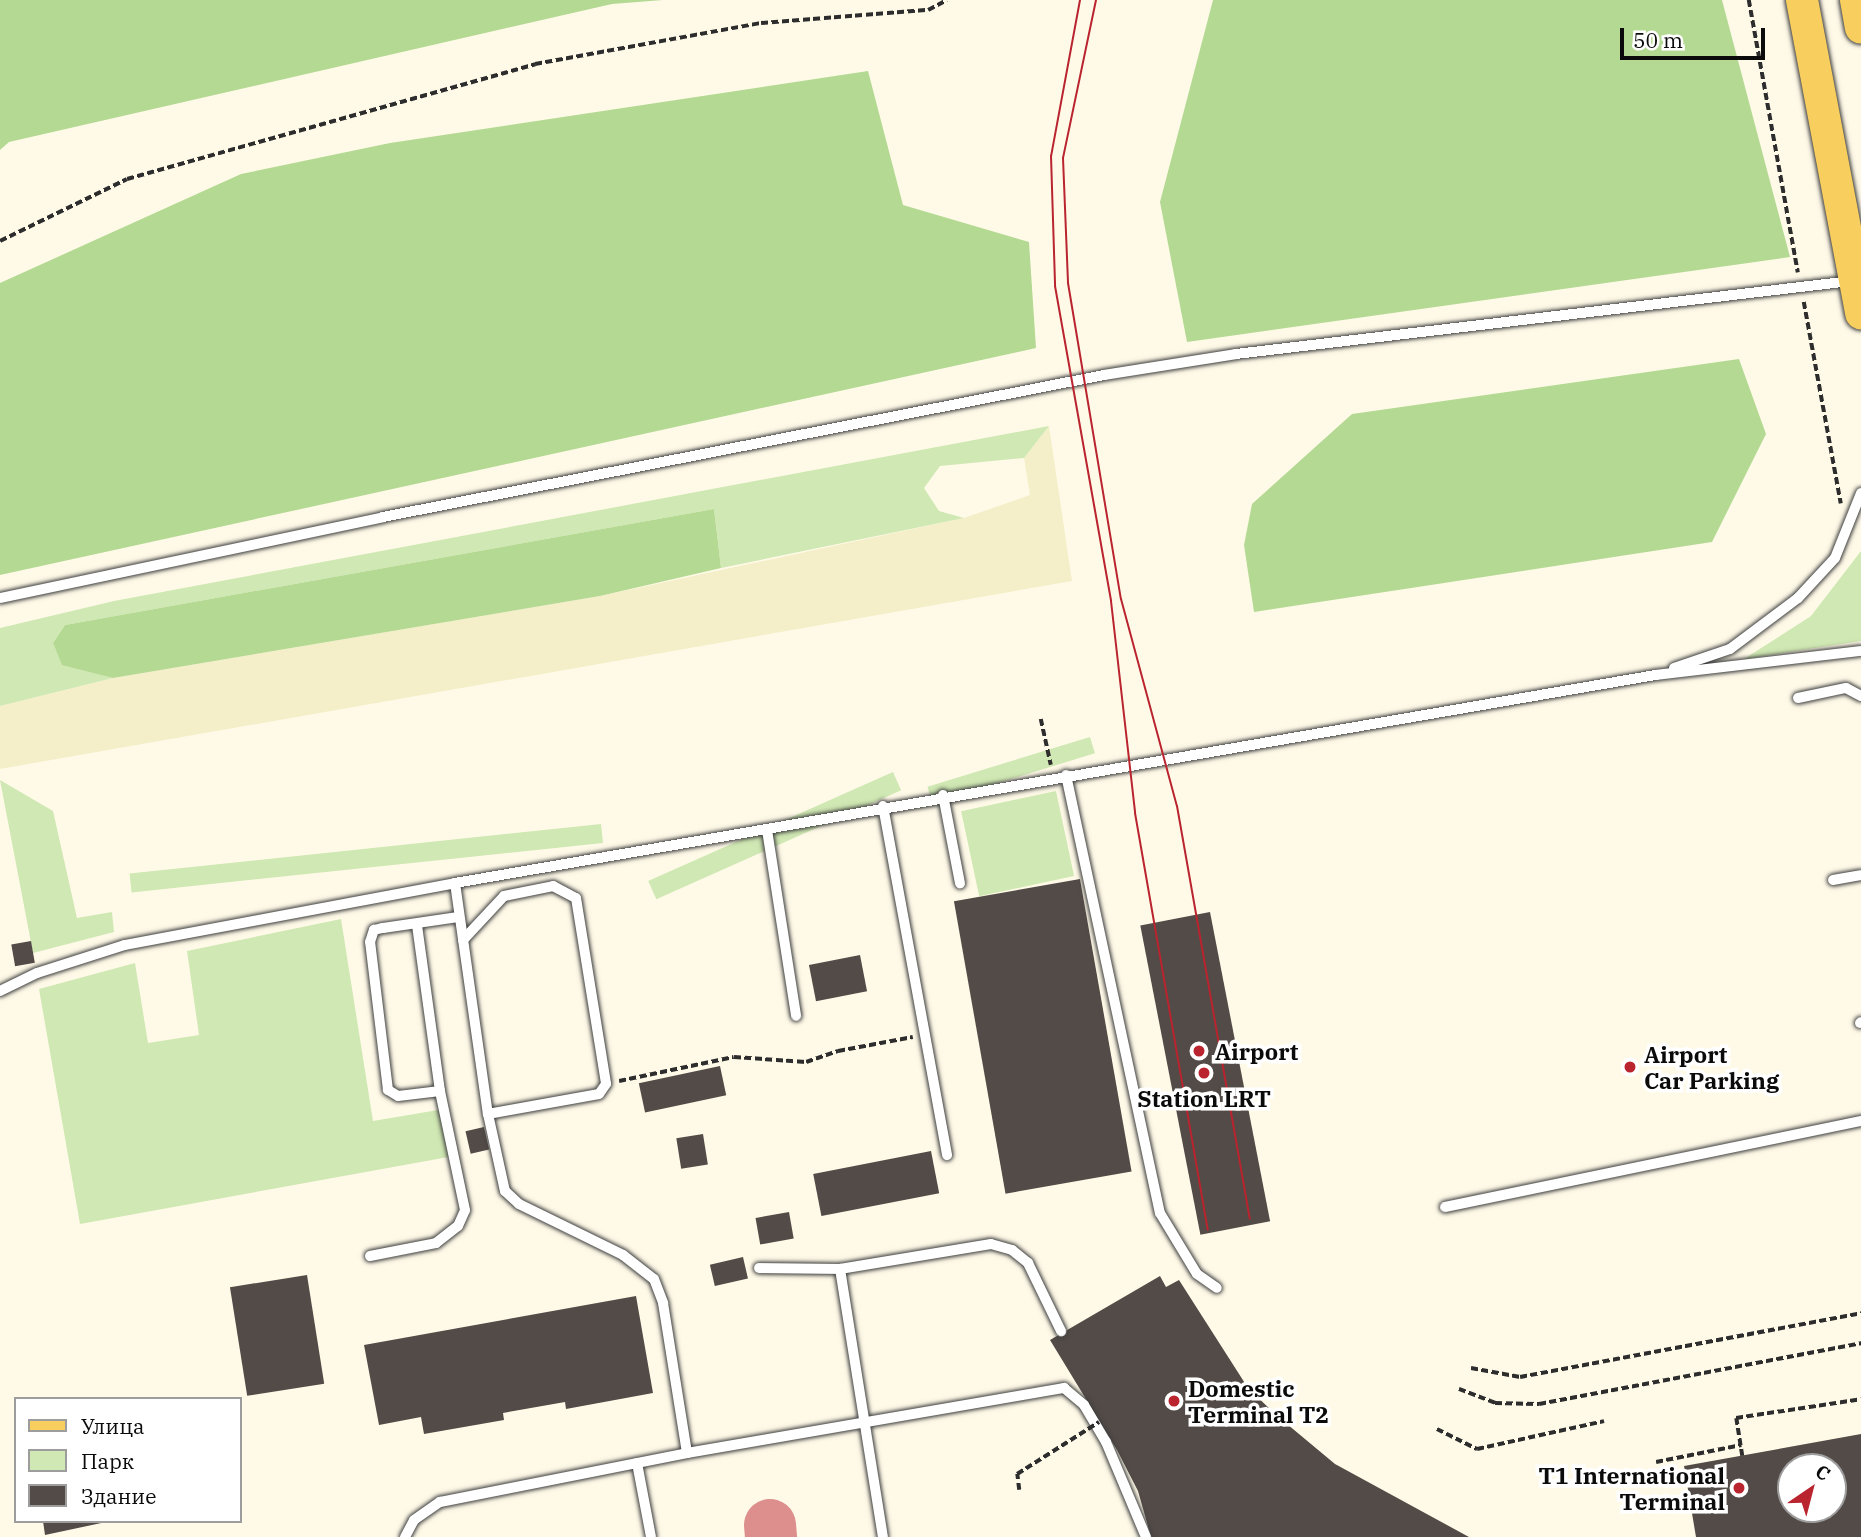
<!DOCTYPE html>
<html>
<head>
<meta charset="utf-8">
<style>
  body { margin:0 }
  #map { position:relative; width:1861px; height:1537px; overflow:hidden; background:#fffae8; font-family:"IBM Plex Serif",serif }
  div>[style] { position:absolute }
  .farmland>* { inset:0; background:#f4efc9 }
  .green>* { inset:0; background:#d0e8b3; transform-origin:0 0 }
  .forest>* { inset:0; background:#b4d993 }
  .taxiway>* { height:52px; margin:-26px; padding:0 26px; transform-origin:26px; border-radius:26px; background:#dc8f8c }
  .building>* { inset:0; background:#534b47; transform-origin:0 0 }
  .path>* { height:3.5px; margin-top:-1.75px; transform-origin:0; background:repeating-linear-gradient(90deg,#2d2d2d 0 7px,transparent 0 10.5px) }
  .roads { filter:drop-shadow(0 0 2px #3e3e3e) drop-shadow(0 0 2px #3e3e3e) }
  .service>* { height:10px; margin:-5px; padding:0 5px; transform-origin:5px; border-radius:5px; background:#fff }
  .primary>* { height:32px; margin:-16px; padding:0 16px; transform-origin:16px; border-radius:16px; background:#f8cf5f }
  .tram>* { height:2px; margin:-1px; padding:0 1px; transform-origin:1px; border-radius:1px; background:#b9242f }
  .path-bridge>* { height:3.5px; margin-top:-1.75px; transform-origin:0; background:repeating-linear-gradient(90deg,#2d2d2d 0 7px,transparent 0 10.5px) }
  .dots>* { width:19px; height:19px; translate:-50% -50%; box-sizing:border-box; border:4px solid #fff; border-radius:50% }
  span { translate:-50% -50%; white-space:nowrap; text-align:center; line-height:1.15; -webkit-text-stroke:7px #fff; paint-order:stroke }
  .poi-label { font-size:23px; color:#0b0b0b; font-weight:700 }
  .left { translate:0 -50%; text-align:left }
  .right { translate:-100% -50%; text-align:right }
  .legend { position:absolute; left:14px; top:1397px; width:228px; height:126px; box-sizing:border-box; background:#fff; border:2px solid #9d9d9d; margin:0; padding:9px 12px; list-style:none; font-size:21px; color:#0b0b0b }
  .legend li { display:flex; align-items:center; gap:14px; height:35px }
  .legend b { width:35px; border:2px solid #9d9d9d }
  .north { position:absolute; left:1777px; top:1453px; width:70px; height:70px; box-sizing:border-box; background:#fff; border:2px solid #9d9d9d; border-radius:50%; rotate:35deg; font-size:19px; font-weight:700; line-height:28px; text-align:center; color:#0b0b0b }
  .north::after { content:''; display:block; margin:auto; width:24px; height:32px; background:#b9242f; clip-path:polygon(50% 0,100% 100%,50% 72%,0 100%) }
  .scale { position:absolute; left:1620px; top:28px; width:145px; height:32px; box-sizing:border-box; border:4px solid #0b0b0b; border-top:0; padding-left:9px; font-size:21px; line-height:24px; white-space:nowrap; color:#0b0b0b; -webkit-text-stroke:5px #fff; paint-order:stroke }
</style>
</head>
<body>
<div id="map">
  <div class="farmland">
    <div style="clip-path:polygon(1049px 426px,1072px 581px,0 769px,0 706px,113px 678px,600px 596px,964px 518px,1030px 495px,1024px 458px)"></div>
  </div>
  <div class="green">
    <div style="clip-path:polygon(1049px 426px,1024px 458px,940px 466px,924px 488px,939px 511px,964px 518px,721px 568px,714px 509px,65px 625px,53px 643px,62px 664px,113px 678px,0 706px,0 628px,114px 601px)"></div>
    <div style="clip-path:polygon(1861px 551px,1861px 641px,1744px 659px,1811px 616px)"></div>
    <div style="left:1090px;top:737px;width:17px;height:170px;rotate:73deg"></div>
    <div style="left:893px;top:772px;width:20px;height:268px;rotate:66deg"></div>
    <div style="clip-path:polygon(0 780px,53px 811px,77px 918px,112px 912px,114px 932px,33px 953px)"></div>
    <div style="left:1056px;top:791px;width:87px;height:97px;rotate:78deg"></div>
    <div style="left:601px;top:824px;width:19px;height:474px;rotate:84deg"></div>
    <div style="clip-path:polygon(341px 919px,373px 1121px,444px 1109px,454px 1156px,80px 1224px,39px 989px,135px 963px,148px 1043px,199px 1035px,187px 951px)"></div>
  </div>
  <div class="forest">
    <div style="clip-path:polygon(0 0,663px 0,612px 4px,9px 142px,0 150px)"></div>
    <div style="clip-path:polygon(1213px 0,1722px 0,1790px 257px,1187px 342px,1160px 202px)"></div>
    <div style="clip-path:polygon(868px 71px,903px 205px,1029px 242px,1036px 348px,0 575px,0 283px,241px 174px,390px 143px)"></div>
    <div style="clip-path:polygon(1739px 359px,1766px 434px,1712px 542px,1254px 612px,1244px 545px,1252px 504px,1352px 414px)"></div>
    <div style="clip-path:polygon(714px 509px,721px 568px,600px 596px,113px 678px,62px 665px,53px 643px,65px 625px)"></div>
  </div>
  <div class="taxiway">
    <div style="left:770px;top:1525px;width:12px;rotate:85deg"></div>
  </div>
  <div class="building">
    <div style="left:1080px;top:879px;width:297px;height:128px;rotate:80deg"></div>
    <div style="left:1210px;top:912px;width:315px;height:71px;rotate:79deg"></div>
    <div style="left:31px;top:941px;width:22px;height:20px;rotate:80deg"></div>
    <div style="left:860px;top:955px;width:37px;height:52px;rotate:79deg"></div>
    <div style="left:720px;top:1066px;width:30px;height:83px;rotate:78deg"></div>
    <div style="left:484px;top:1127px;width:23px;height:19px;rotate:77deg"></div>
    <div style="left:703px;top:1134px;width:31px;height:27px;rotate:81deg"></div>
    <div style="left:931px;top:1151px;width:43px;height:120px;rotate:79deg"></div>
    <div style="left:789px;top:1212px;width:27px;height:34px;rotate:80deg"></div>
    <div style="left:743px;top:1257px;width:22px;height:34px;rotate:77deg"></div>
    <div style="left:307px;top:1275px;width:110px;height:78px;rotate:81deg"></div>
    <div style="clip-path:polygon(1160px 1276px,1166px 1287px,1179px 1280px,1248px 1388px,1275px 1414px,1335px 1464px,1469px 1537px,1151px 1537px,1138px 1491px,1117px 1450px,1050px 1340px)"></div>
    <div style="clip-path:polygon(636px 1296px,653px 1393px,566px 1409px,565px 1402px,503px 1413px,504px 1420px,424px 1434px,421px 1417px,379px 1425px,364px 1345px)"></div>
    <div style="clip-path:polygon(evenodd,1861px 1434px,1861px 1537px,1696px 1537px,1684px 1466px,1861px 1434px,1791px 1467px,1833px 1467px,1833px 1509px,1791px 1509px,1791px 1467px)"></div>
    <div style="clip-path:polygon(43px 1521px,106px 1521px,106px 1522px,45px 1535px)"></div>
  </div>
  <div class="path">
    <div style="left:1749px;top:0;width:277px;rotate:79.8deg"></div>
    <div style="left:0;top:241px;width:141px;rotate:-26deg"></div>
    <div style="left:127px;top:179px;width:424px;rotate:-15.7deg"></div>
    <div style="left:535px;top:64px;width:230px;rotate:-10.3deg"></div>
    <div style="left:761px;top:23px;width:168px;rotate:-4.5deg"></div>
    <div style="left:928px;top:10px;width:21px;rotate:-28deg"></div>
    <div style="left:1804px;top:302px;width:205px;rotate:79.6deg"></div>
    <div style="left:1041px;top:719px;width:47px;rotate:77.7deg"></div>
    <div style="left:619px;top:1081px;width:117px;rotate:-11.8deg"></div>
    <div style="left:734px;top:1057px;width:72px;rotate:4deg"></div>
    <div style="left:806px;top:1062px;width:34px;rotate:-19deg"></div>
    <div style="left:838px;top:1051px;width:76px;rotate:-10.6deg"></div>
    <div style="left:1471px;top:1368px;width:50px;rotate:10.4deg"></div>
    <div style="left:1520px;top:1377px;width:347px;rotate:-10.6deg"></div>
    <div style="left:1459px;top:1389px;width:39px;rotate:21deg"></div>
    <div style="left:1495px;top:1403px;width:44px;rotate:1.3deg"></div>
    <div style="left:1539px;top:1404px;width:328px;rotate:-10.7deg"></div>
    <div style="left:1437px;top:1429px;width:45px;rotate:26.6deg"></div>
    <div style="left:1477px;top:1449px;width:130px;rotate:-12.4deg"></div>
    <div style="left:1742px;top:1456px;width:38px;rotate:-99deg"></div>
    <div style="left:1736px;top:1418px;width:126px;rotate:-8.6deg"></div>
    <div style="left:1656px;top:1462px;width:87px;rotate:-11.3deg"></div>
  </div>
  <div class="roads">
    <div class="service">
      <div style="left:0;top:598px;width:391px;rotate:-11.9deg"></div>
      <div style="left:383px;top:517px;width:735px;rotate:-11.14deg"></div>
      <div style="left:1104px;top:375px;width:134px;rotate:-9deg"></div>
      <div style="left:1236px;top:354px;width:619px;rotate:-6.77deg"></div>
      <div style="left:1674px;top:668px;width:59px;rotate:-18.7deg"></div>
      <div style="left:1730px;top:649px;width:85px;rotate:-36.9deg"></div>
      <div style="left:1798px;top:598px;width:54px;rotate:-47.2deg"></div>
      <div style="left:1835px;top:558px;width:70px;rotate:-68.2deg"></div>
      <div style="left:1798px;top:698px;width:49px;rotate:-11.8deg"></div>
      <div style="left:1846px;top:688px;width:17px;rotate:28deg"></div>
      <div style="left:1066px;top:775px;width:448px;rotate:77.9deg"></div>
      <div style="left:1160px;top:1213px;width:71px;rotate:58.8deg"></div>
      <div style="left:1197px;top:1274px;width:24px;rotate:35deg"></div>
      <div style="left:943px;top:795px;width:90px;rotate:79.1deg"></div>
      <div style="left:883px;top:806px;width:355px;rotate:79.6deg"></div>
      <div style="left:767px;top:830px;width:188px;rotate:81.1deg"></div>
      <div style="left:1833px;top:880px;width:28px;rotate:-10deg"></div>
      <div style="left:455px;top:883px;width:233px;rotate:81.9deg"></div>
      <div style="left:488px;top:1114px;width:79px;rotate:77.6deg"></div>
      <div style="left:505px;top:1191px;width:19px;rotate:43deg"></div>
      <div style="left:519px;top:1204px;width:116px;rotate:26.1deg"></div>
      <div style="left:623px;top:1255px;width:39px;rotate:38deg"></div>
      <div style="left:654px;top:1279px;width:26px;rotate:69deg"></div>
      <div style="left:663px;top:1303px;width:152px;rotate:80.9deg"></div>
      <div style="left:463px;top:940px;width:60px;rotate:-47deg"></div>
      <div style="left:504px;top:896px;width:50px;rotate:-11.5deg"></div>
      <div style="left:553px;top:886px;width:26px;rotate:28deg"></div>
      <div style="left:576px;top:898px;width:188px;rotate:80.8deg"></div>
      <div style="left:606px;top:1084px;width:12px;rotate:125deg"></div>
      <div style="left:599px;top:1094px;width:113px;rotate:169.8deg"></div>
      <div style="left:0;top:991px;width:41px;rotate:-25.9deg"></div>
      <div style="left:37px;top:973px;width:92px;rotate:-17.7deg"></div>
      <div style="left:125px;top:945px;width:336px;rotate:-10.6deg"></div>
      <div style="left:455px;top:883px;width:1219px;rotate:-9.83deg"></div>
      <div style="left:1656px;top:675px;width:206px;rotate:-6.7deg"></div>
      <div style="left:1860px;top:1023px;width:1px;rotate:-45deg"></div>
      <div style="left:440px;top:1091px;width:42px;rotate:173.2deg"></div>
      <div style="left:398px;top:1096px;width:12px;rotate:-149deg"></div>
      <div style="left:388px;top:1090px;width:149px;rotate:-96.9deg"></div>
      <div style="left:370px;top:942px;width:13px;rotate:-72deg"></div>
      <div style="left:374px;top:930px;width:9px;rotate:-13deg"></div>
      <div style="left:383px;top:928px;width:76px;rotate:-8.3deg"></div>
      <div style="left:1445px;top:1207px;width:425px;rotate:-11.7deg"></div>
      <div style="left:370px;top:1256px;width:67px;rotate:-11.1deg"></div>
      <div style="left:436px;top:1243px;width:28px;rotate:-38deg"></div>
      <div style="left:458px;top:1226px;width:17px;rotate:-66deg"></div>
      <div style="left:465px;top:1210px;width:122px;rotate:-101.9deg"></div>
      <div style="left:440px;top:1091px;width:168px;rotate:-97.9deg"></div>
      <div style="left:759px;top:1268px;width:81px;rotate:0.7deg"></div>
      <div style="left:840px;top:1269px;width:271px;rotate:80.9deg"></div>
      <div style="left:840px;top:1269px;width:153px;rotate:-9.4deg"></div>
      <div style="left:991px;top:1244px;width:22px;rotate:16deg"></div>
      <div style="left:1012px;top:1250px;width:21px;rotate:39deg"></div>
      <div style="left:1028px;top:1263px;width:76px;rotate:64.1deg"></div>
      <div style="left:637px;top:1463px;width:75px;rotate:79.3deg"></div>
      <div style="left:405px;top:1537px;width:19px;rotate:-62deg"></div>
      <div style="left:414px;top:1520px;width:32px;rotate:-35deg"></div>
      <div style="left:440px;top:1502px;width:252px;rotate:-11.2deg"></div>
      <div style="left:687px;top:1453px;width:383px;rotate:-9.8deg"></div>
      <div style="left:1064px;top:1388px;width:26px;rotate:40deg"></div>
      <div style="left:1084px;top:1405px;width:43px;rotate:59.3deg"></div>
      <div style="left:1106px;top:1442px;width:103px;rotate:67.2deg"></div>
    </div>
    <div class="primary">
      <div style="left:1802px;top:0;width:319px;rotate:79.3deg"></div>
      <div style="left:1856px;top:0;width:28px;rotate:80deg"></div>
    </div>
  </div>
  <div class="tram">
    <div style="left:1080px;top:0;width:159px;rotate:100.5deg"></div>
    <div style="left:1051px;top:156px;width:130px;rotate:88.2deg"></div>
    <div style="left:1055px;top:286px;width:320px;rotate:79.9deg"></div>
    <div style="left:1111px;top:601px;width:213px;rotate:83.5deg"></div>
    <div style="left:1135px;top:813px;width:423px;rotate:80.1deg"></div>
    <div style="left:1096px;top:0;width:161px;rotate:101.8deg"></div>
    <div style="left:1063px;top:158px;width:125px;rotate:87.7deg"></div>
    <div style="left:1068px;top:283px;width:320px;rotate:80.5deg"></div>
    <div style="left:1121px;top:599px;width:214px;rotate:74.9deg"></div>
    <div style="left:1177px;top:806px;width:419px;rotate:80deg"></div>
  </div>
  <div class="path-bridge">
    <div style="left:1019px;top:1490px;width:16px;rotate:-97deg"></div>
    <div style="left:1017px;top:1474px;width:97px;rotate:-32.4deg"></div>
  </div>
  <div class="dots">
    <div style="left:1199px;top:1051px;background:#b9242f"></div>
    <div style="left:1630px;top:1067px;background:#b9242f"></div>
    <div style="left:1204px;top:1073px;background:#b9242f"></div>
    <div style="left:1174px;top:1401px;background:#b9242f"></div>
    <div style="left:1739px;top:1488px;background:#b9242f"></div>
  </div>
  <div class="poi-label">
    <span class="left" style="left:1215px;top:1051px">Airport</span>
    <span class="left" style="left:1644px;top:1067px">Airport<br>Car Parking</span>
    <span style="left:1204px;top:1098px">Station LRT</span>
    <span class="left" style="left:1188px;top:1401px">Domestic<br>Terminal T2</span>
    <span class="right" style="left:1725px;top:1488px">T1 International<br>Terminal</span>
  </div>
  <ul class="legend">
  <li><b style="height:9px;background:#f8cf5f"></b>Улица</li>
  <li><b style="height:19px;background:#d0e8b3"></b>Парк</li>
  <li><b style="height:19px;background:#534b47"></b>Здание</li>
  </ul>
  <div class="north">С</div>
  <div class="scale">50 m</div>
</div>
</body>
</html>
